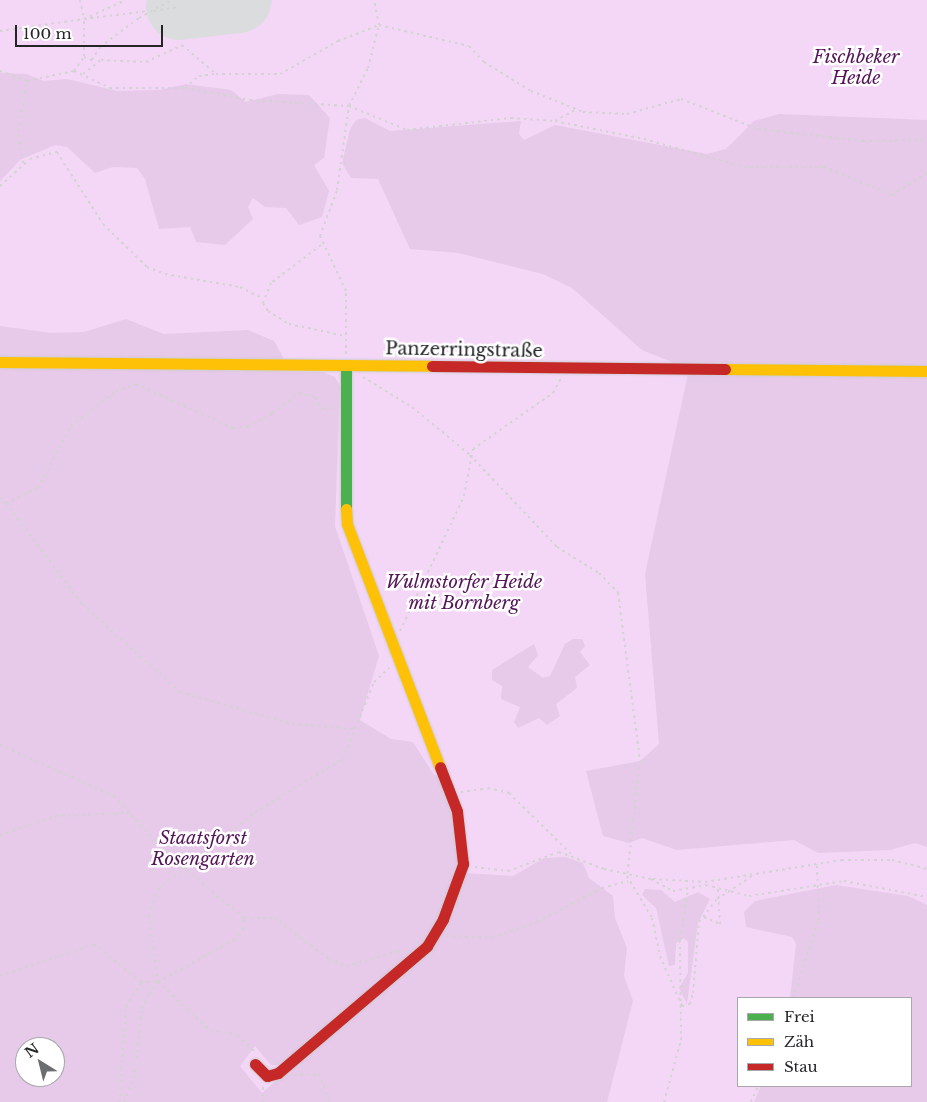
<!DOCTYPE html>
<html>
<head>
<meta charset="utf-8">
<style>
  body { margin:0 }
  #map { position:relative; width:927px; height:1102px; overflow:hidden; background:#f1f2f5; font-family:"Libre Baskerville",serif }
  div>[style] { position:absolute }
  .green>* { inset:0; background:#f4d7f7 }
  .forest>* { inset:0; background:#e7c9e9 }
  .runway>* { height:66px; margin:-33px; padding:0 33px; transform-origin:33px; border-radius:33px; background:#dbdcde }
  .path>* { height:2px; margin-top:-1px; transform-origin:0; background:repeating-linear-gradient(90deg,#d3d3d3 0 2.5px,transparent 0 6.5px) }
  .roads { filter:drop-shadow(0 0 1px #cccdce) drop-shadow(0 0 1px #cccdce) }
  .fast>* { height:11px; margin:-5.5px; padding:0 5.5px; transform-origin:5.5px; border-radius:5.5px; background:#4caf50 }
  .slow>* { height:11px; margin:-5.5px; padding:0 5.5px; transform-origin:5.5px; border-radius:5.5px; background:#ffc107 }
  .jam>* { height:11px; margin:-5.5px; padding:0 5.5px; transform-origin:5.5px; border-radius:5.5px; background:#c62828 }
  span { translate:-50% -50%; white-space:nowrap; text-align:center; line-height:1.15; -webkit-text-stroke:5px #fff; paint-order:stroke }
  .park-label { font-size:18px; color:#541559; font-style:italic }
  .street-label { font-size:18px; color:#242527 }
  .legend { position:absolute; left:737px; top:997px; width:175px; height:90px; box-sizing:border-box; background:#fff; border:1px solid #a7a8a9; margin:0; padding:6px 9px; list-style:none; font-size:15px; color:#242527 }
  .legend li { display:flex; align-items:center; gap:10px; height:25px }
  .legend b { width:25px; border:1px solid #a7a8a9 }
  .north { position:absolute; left:15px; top:1037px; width:50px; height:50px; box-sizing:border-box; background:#fff; border:1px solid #a7a8a9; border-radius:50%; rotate:324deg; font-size:14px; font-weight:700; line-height:20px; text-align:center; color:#242527 }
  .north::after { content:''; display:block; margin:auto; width:18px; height:22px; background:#6c6d6f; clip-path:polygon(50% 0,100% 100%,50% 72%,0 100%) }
  .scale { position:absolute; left:15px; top:25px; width:148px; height:22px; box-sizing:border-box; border:2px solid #242527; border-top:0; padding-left:6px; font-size:15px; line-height:18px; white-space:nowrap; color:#242527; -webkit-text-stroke:4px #fff; paint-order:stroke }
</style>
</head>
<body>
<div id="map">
  <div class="green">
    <div style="clip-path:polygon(evenodd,0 0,927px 0,927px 1102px,0 1102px,0 0,738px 998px,911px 998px,911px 1086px,738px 1086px,738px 998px,0 0,25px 1047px,55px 1047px,55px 1077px,25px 1077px,25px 1047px)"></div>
  </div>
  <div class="forest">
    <div style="clip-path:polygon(0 73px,27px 74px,43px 81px,67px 79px,117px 91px,160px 90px,186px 84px,231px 90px,246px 102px,278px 94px,309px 95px,330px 118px,324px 158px,314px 165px,329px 191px,322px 217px,299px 225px,286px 208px,265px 207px,253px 198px,248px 207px,253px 219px,225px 245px,196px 242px,190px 227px,159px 229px,145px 179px,137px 168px,113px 167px,95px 173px,67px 147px,55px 145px,20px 160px,0 181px)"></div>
    <div style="clip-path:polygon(779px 114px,927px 120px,927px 847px,915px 843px,890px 850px,818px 853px,794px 840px,677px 850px,642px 838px,629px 843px,603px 836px,586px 771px,640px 761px,659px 744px,645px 574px,689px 369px,642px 350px,572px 288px,543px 274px,458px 253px,410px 249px,378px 179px,351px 178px,342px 163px,350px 129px,356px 120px,365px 118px,390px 131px,521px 121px,519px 134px,524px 140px,555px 125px,707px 154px,726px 149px,754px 121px)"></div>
    <div style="clip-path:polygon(126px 319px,164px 334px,248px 330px,274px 341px,284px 359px,0 358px,0 326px,51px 333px,84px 332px)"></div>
    <div style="clip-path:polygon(evenodd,0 366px,323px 372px,335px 377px,340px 386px,335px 526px,379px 656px,360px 720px,391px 739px,413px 742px,434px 775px,449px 780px,464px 873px,513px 876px,544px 858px,565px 857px,583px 863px,589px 878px,613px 896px,615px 918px,627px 948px,624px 976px,633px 1001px,607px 1102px,0 1102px,0 366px,255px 1046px,271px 1065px,282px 1065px,287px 1071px,262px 1093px,240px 1066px,255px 1046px,0 366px,25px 1047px,55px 1047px,55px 1077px,25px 1077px,25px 1047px)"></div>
    <div style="clip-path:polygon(573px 639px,582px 639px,585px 646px,580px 652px,590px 665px,575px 677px,577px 688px,556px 704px,560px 716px,547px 725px,539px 718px,518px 728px,514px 722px,520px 707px,501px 699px,502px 686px,492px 680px,492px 670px,534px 644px,538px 655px,528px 667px,543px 678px,550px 676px,565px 644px)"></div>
    <div style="clip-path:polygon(836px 885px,908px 896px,927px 905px,927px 1102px,754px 1102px,761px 1086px,911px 1086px,911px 998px,790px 998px,796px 944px,792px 937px,746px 927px,744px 912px,755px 901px)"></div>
    <div style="clip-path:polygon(645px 889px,661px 890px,675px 902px,698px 892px,710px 899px,698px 923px,687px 1004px,679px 988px,688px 973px,688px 942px,684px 938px,676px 943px,675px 965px,669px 966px,656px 908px,642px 895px)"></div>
  </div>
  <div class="runway">
    <div style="left:179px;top:7px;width:60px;rotate:-6.7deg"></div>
  </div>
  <div class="path">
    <div style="left:80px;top:0;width:19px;rotate:78deg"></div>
    <div style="left:84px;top:19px;width:65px;rotate:-7deg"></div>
    <div style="left:154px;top:11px;width:25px;rotate:-9deg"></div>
    <div style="left:0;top:31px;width:85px;rotate:-8.1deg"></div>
    <div style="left:84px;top:19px;width:46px;rotate:-24.3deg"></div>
    <div style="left:84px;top:56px;width:37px;rotate:-90deg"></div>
    <div style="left:0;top:71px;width:29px;rotate:20deg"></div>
    <div style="left:27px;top:81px;width:48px;rotate:-12deg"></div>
    <div style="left:74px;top:71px;width:17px;rotate:-54deg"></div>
    <div style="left:84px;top:57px;width:9px;rotate:21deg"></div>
    <div style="left:92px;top:60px;width:15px;rotate:-58deg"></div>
    <div style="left:100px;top:47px;width:49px;rotate:-36.6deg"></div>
    <div style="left:139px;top:18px;width:38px;rotate:-29deg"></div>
    <div style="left:74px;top:71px;width:40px;rotate:25deg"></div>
    <div style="left:110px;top:88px;width:75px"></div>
    <div style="left:185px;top:88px;width:66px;rotate:10.5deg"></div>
    <div style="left:250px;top:100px;width:99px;rotate:3.5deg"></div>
    <div style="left:349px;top:106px;width:63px;rotate:22.5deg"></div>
    <div style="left:407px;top:130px;width:105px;rotate:-6.6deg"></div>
    <div style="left:511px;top:118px;width:44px;rotate:3.9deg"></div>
    <div style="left:555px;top:121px;width:91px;rotate:11.4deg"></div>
    <div style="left:644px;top:139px;width:104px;rotate:15.6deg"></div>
    <div style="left:744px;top:167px;width:80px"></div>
    <div style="left:824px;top:167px;width:74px;rotate:22.4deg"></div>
    <div style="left:892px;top:195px;width:41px;rotate:-32.2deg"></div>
    <div style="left:83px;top:74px;width:23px;rotate:-38deg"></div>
    <div style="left:101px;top:60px;width:45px;rotate:2.5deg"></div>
    <div style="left:146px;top:62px;width:40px;rotate:-25deg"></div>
    <div style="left:182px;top:45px;width:45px;rotate:40.5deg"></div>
    <div style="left:216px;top:74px;width:64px"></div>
    <div style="left:280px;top:74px;width:67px;rotate:-29.6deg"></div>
    <div style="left:338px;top:41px;width:44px;rotate:-21.3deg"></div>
    <div style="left:379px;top:25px;width:92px;rotate:13.1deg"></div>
    <div style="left:469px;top:46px;width:22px;rotate:47deg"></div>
    <div style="left:484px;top:62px;width:55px;rotate:31.7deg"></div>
    <div style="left:531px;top:91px;width:56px;rotate:22deg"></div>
    <div style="left:583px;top:112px;width:44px;rotate:2.6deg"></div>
    <div style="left:627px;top:114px;width:56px;rotate:-15.5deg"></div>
    <div style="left:681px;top:99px;width:83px;rotate:21.3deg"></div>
    <div style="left:758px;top:129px;width:106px;rotate:6.5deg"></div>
    <div style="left:863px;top:141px;width:64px;rotate:-0.9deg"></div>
    <div style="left:185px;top:88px;width:18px;rotate:-41deg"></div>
    <div style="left:199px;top:76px;width:16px;rotate:-7deg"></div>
    <div style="left:555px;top:121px;width:25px;rotate:-29deg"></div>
    <div style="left:23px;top:163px;width:32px;rotate:-99deg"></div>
    <div style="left:18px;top:131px;width:51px;rotate:-79.8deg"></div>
    <div style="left:0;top:186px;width:40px;rotate:-42deg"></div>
    <div style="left:30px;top:159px;width:28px;rotate:-15deg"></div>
    <div style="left:57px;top:152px;width:85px;rotate:57.4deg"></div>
    <div style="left:103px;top:224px;width:62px;rotate:44.3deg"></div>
    <div style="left:147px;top:267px;width:19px;rotate:21deg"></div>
    <div style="left:165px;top:274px;width:76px;rotate:9.8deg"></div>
    <div style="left:240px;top:287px;width:25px;rotate:27deg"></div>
    <div style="left:321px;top:245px;width:63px;rotate:142.8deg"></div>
    <div style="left:271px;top:283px;width:22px;rotate:112deg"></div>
    <div style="left:263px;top:303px;width:9px;rotate:58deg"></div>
    <div style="left:268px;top:311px;width:25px;rotate:32deg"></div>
    <div style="left:289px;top:324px;width:58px;rotate:11.9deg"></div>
    <div style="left:346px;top:354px;width:63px;rotate:-90deg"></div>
    <div style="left:346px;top:291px;width:61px;rotate:-115.3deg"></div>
    <div style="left:320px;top:236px;width:49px;rotate:-69.7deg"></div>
    <div style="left:337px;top:190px;width:85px;rotate:-81.9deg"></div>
    <div style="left:349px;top:106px;width:42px;rotate:-63.4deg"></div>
    <div style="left:368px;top:68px;width:44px;rotate:-75.7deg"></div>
    <div style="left:379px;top:25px;width:25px;rotate:-101deg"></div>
    <div style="left:363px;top:377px;width:57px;rotate:31.5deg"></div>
    <div style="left:412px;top:407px;width:75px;rotate:39.6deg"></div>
    <div style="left:470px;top:455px;width:127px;rotate:46.6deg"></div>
    <div style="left:557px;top:547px;width:49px;rotate:31.8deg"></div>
    <div style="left:599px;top:573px;width:28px;rotate:46deg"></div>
    <div style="left:618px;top:593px;width:169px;rotate:82.5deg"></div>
    <div style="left:640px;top:761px;width:116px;rotate:96.4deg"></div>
    <div style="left:627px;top:876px;width:49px;rotate:59.2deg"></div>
    <div style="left:652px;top:918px;width:39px;rotate:78deg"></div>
    <div style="left:660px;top:956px;width:55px;rotate:66.3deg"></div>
    <div style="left:682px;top:1006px;width:8px;rotate:-14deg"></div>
    <div style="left:690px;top:1004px;width:11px;rotate:-75deg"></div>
    <div style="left:693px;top:993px;width:71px;rotate:-85.2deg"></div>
    <div style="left:699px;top:922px;width:29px;rotate:-52deg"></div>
    <div style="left:717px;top:899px;width:45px;rotate:-33.3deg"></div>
    <div style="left:0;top:497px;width:8px;rotate:45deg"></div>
    <div style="left:6px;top:503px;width:35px;rotate:-25deg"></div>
    <div style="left:38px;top:488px;width:70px;rotate:-62deg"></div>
    <div style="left:71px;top:426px;width:57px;rotate:-37.9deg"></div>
    <div style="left:116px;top:391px;width:21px;rotate:-19deg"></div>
    <div style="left:136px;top:384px;width:107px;rotate:24.4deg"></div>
    <div style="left:233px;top:428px;width:14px;rotate:-4deg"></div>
    <div style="left:247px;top:427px;width:30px;rotate:-28deg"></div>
    <div style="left:273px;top:413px;width:33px;rotate:-38deg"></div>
    <div style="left:299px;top:393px;width:16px;rotate:14deg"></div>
    <div style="left:315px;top:397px;width:14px;rotate:56deg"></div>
    <div style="left:323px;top:409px;width:9px;rotate:-6deg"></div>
    <div style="left:6px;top:503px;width:126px;rotate:53deg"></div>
    <div style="left:82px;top:604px;width:132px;rotate:41.9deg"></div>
    <div style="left:180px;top:692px;width:116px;rotate:15.9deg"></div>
    <div style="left:292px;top:724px;width:63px;rotate:4.5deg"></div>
    <div style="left:400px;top:631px;width:149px;rotate:-64.6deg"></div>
    <div style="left:464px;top:496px;width:48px;rotate:-79.2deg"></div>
    <div style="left:473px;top:449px;width:98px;rotate:-35deg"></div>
    <div style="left:553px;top:393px;width:17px;rotate:-62deg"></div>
    <div style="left:0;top:745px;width:125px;rotate:24.1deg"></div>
    <div style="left:114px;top:796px;width:79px;rotate:47.6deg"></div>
    <div style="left:167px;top:854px;width:100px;rotate:39.7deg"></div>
    <div style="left:244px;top:918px;width:30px"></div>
    <div style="left:274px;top:918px;width:69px;rotate:36.7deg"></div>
    <div style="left:329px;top:959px;width:18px;rotate:22deg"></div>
    <div style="left:346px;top:966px;width:59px;rotate:-15.7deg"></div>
    <div style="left:461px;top:792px;width:27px;rotate:-8deg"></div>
    <div style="left:488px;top:788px;width:22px;rotate:13deg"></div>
    <div style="left:509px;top:793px;width:86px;rotate:44.5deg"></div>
    <div style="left:0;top:835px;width:59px;rotate:-18.7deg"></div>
    <div style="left:56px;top:816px;width:73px;rotate:-2.4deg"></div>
    <div style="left:475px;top:867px;width:33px;rotate:7deg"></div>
    <div style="left:508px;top:871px;width:54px;rotate:-20.4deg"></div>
    <div style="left:559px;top:852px;width:48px;rotate:20.7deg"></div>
    <div style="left:604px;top:869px;width:48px;rotate:12deg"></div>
    <div style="left:651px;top:879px;width:25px;rotate:29deg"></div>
    <div style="left:673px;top:891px;width:34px;rotate:-10deg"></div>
    <div style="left:706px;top:885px;width:44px;rotate:14.3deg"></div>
    <div style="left:749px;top:896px;width:96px;rotate:-9deg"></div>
    <div style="left:844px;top:881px;width:85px;rotate:10.9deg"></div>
    <div style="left:653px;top:879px;width:52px;rotate:3.3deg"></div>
    <div style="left:705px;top:882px;width:139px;rotate:-9.1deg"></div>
    <div style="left:842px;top:860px;width:50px"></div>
    <div style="left:892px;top:860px;width:36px;rotate:14deg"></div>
    <div style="left:704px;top:917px;width:17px;rotate:24deg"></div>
    <div style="left:720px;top:924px;width:35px;rotate:-93deg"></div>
    <div style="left:446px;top:936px;width:46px;rotate:2.5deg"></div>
    <div style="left:492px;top:938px;width:48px;rotate:-19.6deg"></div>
    <div style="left:537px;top:922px;width:73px;rotate:-27.6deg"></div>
    <div style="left:602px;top:888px;width:27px;rotate:-15deg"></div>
    <div style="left:0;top:976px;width:99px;rotate:-18.8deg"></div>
    <div style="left:94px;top:944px;width:60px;rotate:39deg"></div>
    <div style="left:158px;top:982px;width:68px;rotate:-97.7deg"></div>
    <div style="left:149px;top:915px;width:28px;rotate:-69deg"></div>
    <div style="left:159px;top:889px;width:123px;rotate:-38.7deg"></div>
    <div style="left:255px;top:812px;width:103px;rotate:-31.1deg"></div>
    <div style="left:343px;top:759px;width:83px;rotate:-68.1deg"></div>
    <div style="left:374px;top:682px;width:21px;rotate:-43deg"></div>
    <div style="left:793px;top:998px;width:82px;rotate:-71.6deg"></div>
    <div style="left:819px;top:920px;width:54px;rotate:-92.1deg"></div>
    <div style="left:294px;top:1075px;width:25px;rotate:-2deg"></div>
    <div style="left:319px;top:1074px;width:30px;rotate:69deg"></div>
    <div style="left:263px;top:1087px;width:15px;rotate:90deg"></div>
    <div style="left:119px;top:1102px;width:95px;rotate:-85.8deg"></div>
    <div style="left:126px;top:1007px;width:29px;rotate:-59deg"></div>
    <div style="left:141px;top:982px;width:17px"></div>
    <div style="left:158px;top:982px;width:71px;rotate:42.7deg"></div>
    <div style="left:210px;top:1030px;width:28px;rotate:10deg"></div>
    <div style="left:238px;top:1035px;width:25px;rotate:45deg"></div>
    <div style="left:124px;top:1102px;width:26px;rotate:-67deg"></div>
    <div style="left:134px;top:1078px;width:69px;rotate:-83.4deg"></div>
    <div style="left:142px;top:1009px;width:17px;rotate:-65deg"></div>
    <div style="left:149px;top:994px;width:15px;rotate:-53deg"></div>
    <div style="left:158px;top:982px;width:87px;rotate:-28.9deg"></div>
    <div style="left:234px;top:940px;width:14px;rotate:-51deg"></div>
    <div style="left:243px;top:929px;width:11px;rotate:-85deg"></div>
    <div style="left:664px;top:1102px;width:64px;rotate:-74.7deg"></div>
    <div style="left:681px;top:1040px;width:100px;rotate:-90.6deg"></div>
    <div style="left:680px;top:940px;width:51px;rotate:-80.9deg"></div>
    <div style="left:751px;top:1102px;width:17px;rotate:-66deg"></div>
  </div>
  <div class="roads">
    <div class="fast">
      <div style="left:346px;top:509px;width:143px;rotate:-90deg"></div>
    </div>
    <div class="slow">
      <div style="left:0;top:362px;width:432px;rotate:0.5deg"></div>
      <div style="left:725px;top:369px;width:202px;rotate:0.6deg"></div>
      <div style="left:346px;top:509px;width:15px;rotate:86deg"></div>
      <div style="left:347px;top:524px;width:260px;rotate:69.1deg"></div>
    </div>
    <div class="jam">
      <div style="left:432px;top:366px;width:293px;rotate:0.6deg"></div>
      <div style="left:255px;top:1064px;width:17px;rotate:45deg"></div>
      <div style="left:267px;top:1076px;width:11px;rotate:-15deg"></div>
      <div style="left:278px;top:1073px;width:196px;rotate:-40.4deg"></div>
      <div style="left:427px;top:946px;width:31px;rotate:-59deg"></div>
      <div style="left:443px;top:919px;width:59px;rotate:-70deg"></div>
      <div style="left:463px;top:864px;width:53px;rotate:-96.5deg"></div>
      <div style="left:457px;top:811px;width:47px;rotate:-111.1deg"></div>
    </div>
  </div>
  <div class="park-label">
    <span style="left:856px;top:68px">Fischbeker<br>Heide</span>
    <span style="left:464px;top:593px">Wulmstorfer Heide<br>mit Bornberg</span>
    <span style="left:203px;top:849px">Staatsforst<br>Rosengarten</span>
  </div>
  <div class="street-label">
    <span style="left:464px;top:350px;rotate:1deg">Panzerringstraße</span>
  </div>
  <ul class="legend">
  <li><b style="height:6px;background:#4caf50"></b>Frei</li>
  <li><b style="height:6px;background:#ffc107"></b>Zäh</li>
  <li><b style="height:6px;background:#c62828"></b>Stau</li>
  </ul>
  <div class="north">N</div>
  <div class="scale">100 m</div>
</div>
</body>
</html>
